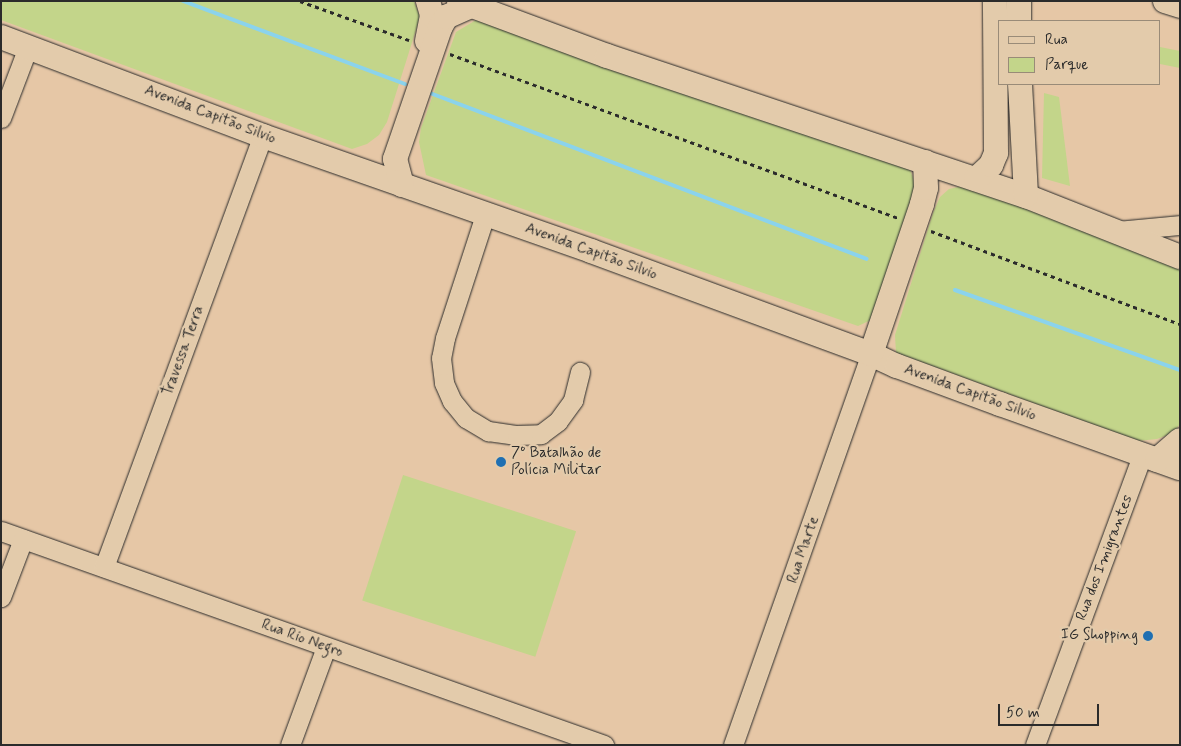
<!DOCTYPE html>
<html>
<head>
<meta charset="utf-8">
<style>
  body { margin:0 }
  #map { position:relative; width:1181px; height:746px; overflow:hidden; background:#e6c7a6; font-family:Mynerve,sans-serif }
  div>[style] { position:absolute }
  .green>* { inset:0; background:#c3d58a; transform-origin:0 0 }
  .stream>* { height:4px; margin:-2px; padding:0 2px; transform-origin:2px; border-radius:2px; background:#8bd3ec }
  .path>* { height:2.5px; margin-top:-1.25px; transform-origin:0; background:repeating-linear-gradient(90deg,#2b2b2b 0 4px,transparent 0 8px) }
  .roads { filter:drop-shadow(0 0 1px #2b2b2b) drop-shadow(0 0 1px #2b2b2b) }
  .minor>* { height:19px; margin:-9.5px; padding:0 9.5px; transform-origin:9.5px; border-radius:9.5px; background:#e3cbab }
  .major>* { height:24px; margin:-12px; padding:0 12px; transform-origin:12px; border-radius:12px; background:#e3cbab }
  .dots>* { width:14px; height:14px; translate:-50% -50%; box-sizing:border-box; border:2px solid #e3cbab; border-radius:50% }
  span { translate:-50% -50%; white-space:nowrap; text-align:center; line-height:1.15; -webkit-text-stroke:4.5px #e3cbab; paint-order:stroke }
  .street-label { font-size:15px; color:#2b2b2b }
  .poi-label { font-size:15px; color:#2b2b2b }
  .left { translate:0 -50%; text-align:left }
  .right { translate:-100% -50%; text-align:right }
  .frame { position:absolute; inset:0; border:2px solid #2b2b2b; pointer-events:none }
  .legend { position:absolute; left:998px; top:20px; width:162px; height:65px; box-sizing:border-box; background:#e3cbab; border:1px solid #998b78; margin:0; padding:6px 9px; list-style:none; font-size:15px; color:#2b2b2b }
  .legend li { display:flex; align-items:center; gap:10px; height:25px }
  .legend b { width:25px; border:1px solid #998b78 }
  .scale { position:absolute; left:998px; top:704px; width:101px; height:22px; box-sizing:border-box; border:2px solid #2b2b2b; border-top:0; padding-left:6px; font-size:15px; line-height:18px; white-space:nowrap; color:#2b2b2b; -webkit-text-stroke:4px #e3cbab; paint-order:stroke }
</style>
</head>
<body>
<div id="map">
  <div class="green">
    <div style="clip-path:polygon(1px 1px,414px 1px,420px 17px,387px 122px,379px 135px,367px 144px,352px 149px,1px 20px)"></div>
    <div style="clip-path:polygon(481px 17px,908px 164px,916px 186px,873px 319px,858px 326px,426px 175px,419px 142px,421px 128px,456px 32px)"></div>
    <div style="clip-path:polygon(1160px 47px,1180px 51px,1180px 68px,1160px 64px)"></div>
    <div style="clip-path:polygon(1044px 93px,1059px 97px,1070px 186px,1042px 178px)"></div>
    <div style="clip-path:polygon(967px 185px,1180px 261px,1180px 424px,1173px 433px,1157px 439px,1138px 441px,896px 353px,895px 335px,933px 213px,940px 197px,949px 189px)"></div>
    <div style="left:403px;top:475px;width:182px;height:132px;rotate:18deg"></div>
  </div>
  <div class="stream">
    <div style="left:183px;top:1px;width:237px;rotate:20.5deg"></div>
    <div style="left:430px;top:93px;width:467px;rotate:20.8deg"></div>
    <div style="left:955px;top:290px;width:239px;rotate:19.6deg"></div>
  </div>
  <div class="path">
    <div style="left:300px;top:1px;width:116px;rotate:19.7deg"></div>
    <div style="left:450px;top:54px;width:477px;rotate:20.1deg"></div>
    <div style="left:931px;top:231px;width:266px;rotate:20.5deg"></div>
  </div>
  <div class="roads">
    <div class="minor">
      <div style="left:1px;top:118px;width:76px;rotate:-69.2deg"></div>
      <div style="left:485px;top:215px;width:129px;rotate:108deg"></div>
      <div style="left:445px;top:338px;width:20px;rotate:101deg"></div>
      <div style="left:441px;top:358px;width:25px;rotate:83deg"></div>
      <div style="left:444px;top:383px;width:20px;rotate:66deg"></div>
      <div style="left:452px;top:401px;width:22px;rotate:51deg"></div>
      <div style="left:466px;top:418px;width:26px;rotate:31deg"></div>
      <div style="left:488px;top:431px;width:29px;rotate:8deg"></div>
      <div style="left:517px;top:435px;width:24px;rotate:-2deg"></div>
      <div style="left:541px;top:434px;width:21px;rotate:-37deg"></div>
      <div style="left:558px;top:421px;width:26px;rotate:-54deg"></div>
      <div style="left:573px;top:400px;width:29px;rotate:-76deg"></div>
      <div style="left:1116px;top:231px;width:64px;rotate:-5.4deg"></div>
      <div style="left:1px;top:531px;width:640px;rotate:19.54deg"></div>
      <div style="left:104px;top:567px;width:459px;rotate:-69.8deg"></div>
      <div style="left:1px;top:597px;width:62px;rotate:-69.2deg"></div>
      <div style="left:290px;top:745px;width:104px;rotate:-69.8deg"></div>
      <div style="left:733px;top:745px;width:415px;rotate:-70.6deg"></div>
      <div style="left:1035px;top:745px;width:309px;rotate:-69.7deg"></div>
    </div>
    <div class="major">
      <div style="left:459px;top:1px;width:158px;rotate:20.4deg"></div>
      <div style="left:607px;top:56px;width:442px;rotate:18.5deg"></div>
      <div style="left:1026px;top:196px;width:166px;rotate:21.6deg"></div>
      <div style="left:1165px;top:1px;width:16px;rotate:18deg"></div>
      <div style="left:1019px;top:21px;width:20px;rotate:-90deg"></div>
      <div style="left:1px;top:37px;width:280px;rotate:20.7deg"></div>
      <div style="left:263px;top:136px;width:348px;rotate:19.3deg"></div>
      <div style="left:591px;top:251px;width:298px;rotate:20.2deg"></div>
      <div style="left:871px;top:354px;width:29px;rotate:25deg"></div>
      <div style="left:897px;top:366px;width:110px;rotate:20.3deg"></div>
      <div style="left:1000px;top:404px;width:191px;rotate:19.6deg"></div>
      <div style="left:427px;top:41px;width:26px;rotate:-79deg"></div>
      <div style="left:432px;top:15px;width:15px;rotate:-106deg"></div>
      <div style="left:1020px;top:84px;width:112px;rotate:86.9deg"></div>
      <div style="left:976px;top:179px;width:21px;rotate:-43deg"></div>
      <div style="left:991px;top:165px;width:13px;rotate:-67deg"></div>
      <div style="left:996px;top:153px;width:152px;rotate:-90.4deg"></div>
      <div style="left:402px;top:185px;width:27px;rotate:-105deg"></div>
      <div style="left:395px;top:159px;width:139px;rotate:-71deg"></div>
      <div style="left:440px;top:28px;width:13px;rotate:-61deg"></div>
      <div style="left:446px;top:17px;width:27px;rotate:-24deg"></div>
      <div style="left:871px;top:354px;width:158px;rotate:-71.2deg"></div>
      <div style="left:922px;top:204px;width:16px;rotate:-76deg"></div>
      <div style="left:926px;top:188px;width:26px;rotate:-92deg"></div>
      <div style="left:1157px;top:460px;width:30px;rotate:-41deg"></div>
    </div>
  </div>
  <div class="dots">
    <div style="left:501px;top:462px;background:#1f6fb2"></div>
    <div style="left:1148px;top:636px;background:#1f6fb2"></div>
  </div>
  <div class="street-label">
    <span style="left:210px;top:115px;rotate:21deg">Avenida Capitão Silvio</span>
    <span style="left:591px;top:252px;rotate:20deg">Avenida Capitão Silvio</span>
    <span style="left:184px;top:351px;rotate:-70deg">Travessa Terra</span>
    <span style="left:970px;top:393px;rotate:20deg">Avenida Capitão Silvio</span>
    <span style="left:804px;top:550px;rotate:-71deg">Rua Marte</span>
    <span style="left:1105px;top:558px;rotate:-69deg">Rua dos Imigrantes</span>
    <span style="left:302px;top:639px;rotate:20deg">Rua Rio Negro</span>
  </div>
  <div class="poi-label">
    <span class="left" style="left:511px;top:462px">7º Batalhão de<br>Polícia Militar</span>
    <span class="right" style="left:1138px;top:636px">IG Shopping</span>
  </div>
  <div class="frame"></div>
  <ul class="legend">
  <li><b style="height:6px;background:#e3cbab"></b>Rua</li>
  <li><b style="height:14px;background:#c3d58a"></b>Parque</li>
  </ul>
  <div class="scale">50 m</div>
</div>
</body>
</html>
